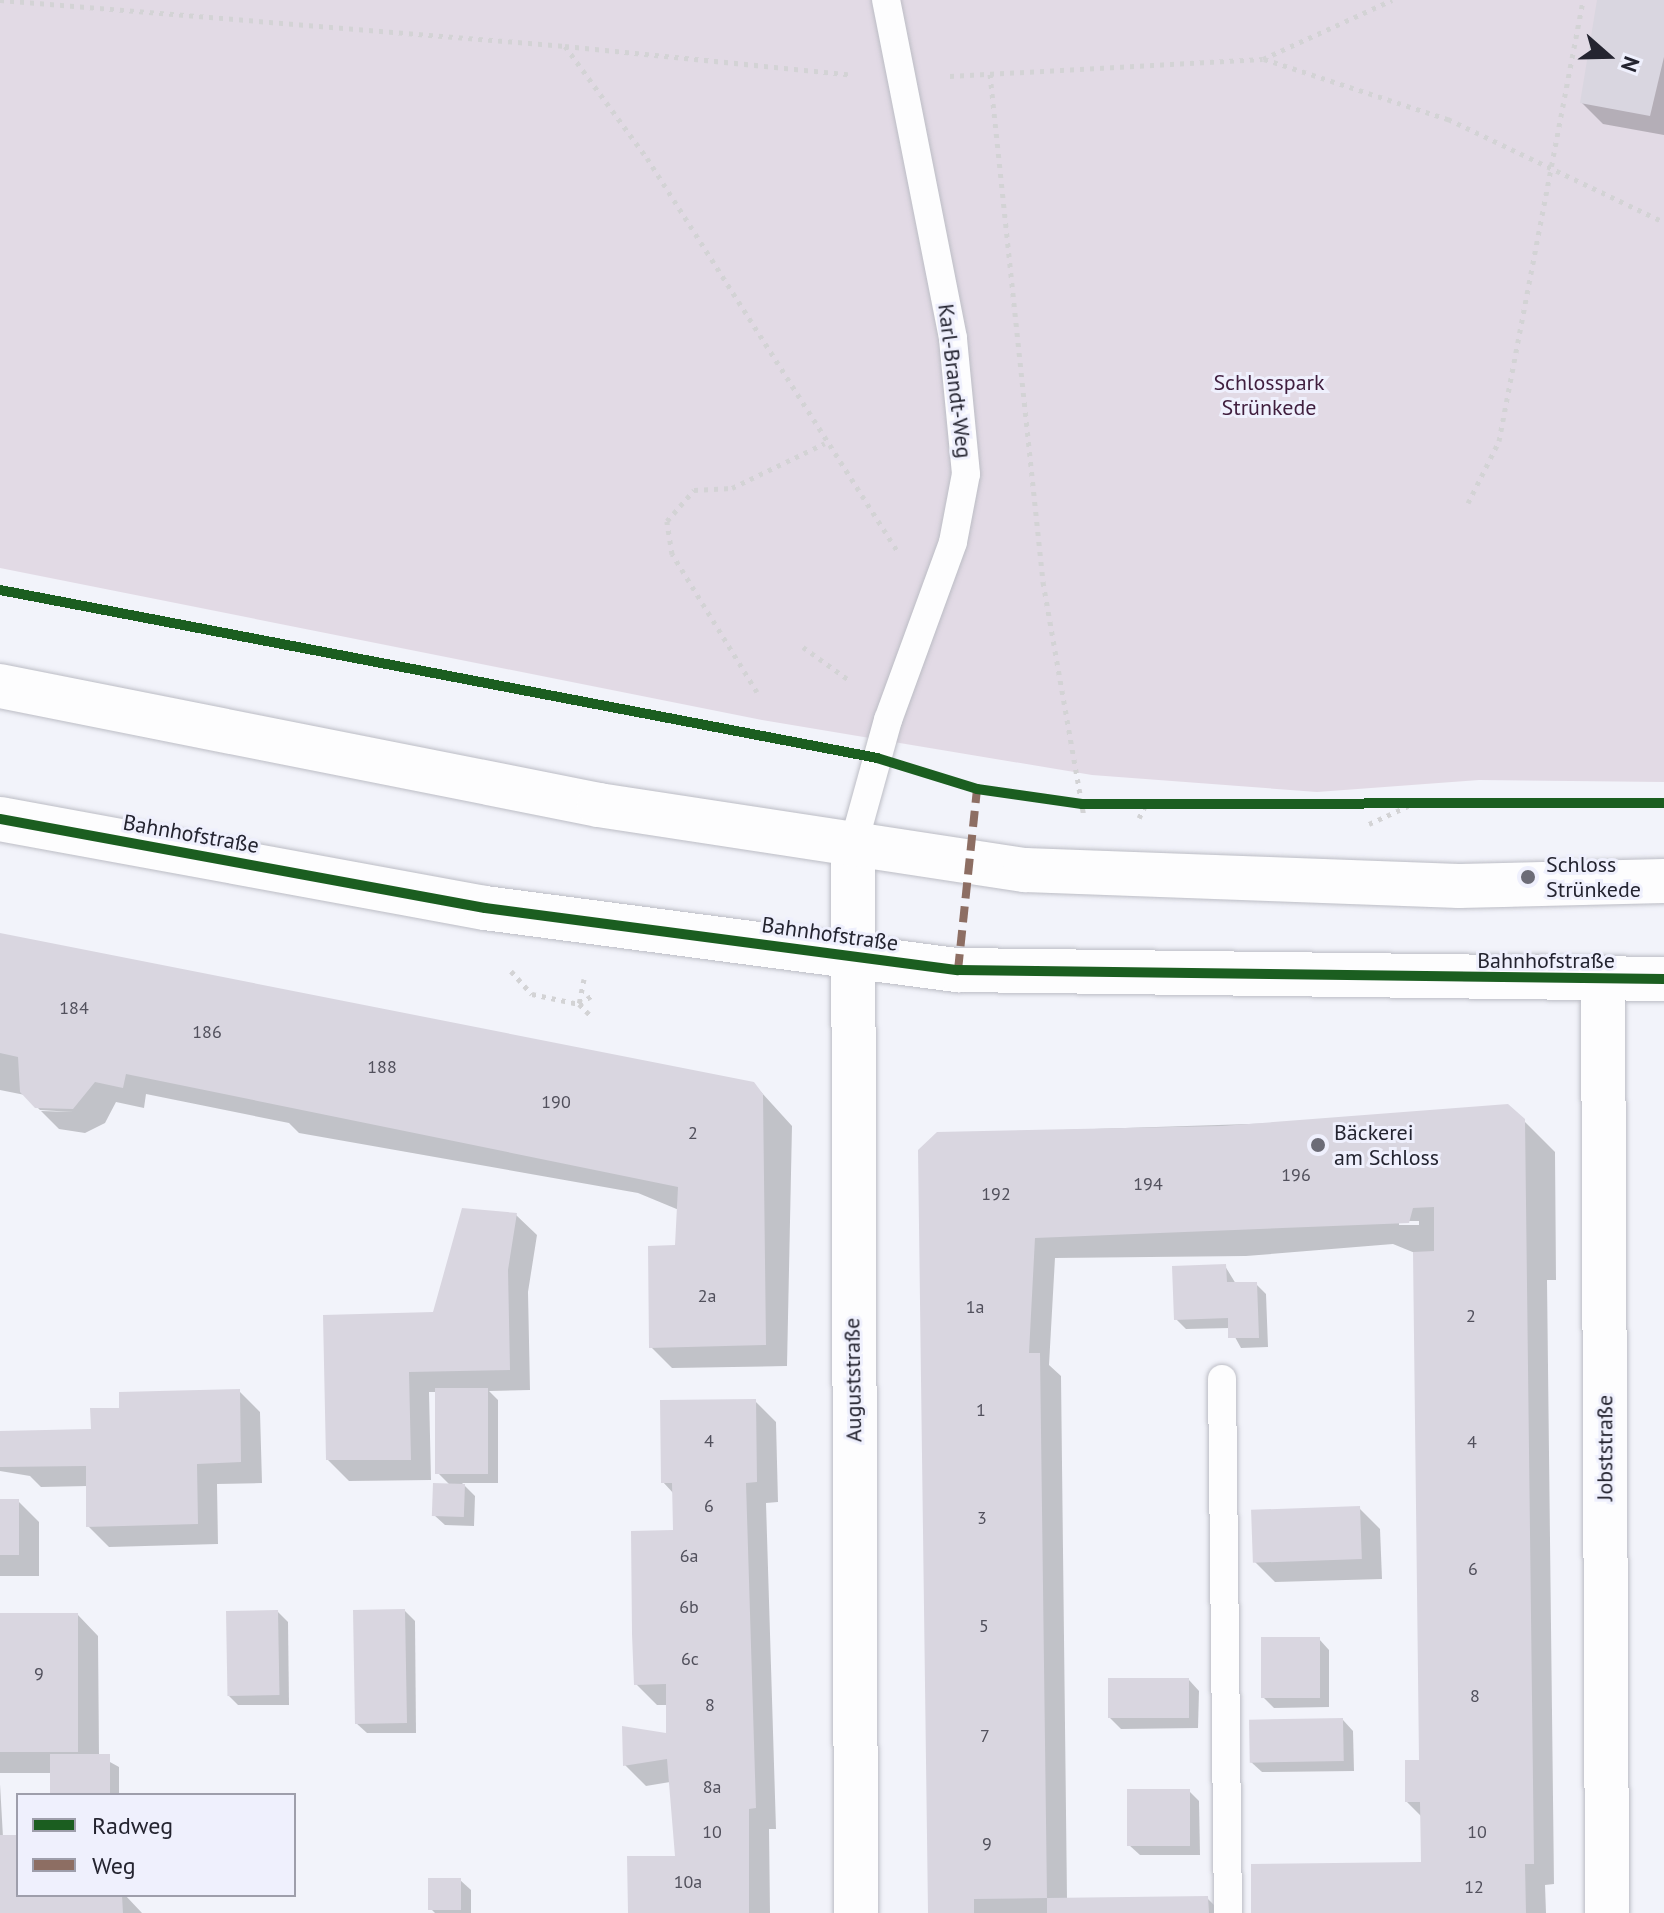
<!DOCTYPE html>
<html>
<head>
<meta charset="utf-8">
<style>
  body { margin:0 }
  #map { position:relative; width:1664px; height:1913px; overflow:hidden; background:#f2f3fa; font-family:"PT Sans",sans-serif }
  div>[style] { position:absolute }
  .green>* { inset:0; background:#e2dae5 }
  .shadow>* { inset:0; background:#0003 }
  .building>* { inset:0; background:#d9d6e0; transform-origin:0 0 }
  .path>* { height:5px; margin-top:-2.5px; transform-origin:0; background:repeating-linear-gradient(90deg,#d3d3d5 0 4px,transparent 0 10px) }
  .roads { filter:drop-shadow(0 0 2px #bcbdc5) drop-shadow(0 0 2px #bcbdc5) }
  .service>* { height:28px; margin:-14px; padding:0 14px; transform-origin:14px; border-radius:14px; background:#fdfdfe }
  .minor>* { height:44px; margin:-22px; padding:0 22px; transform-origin:22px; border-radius:22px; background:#fdfdfe }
  .tertiary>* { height:44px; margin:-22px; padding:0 22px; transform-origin:22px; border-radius:22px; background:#fdfdfe }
  .quiet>* { height:8px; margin-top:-4px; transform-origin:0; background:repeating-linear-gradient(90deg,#8d6e63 0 16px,transparent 0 24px) }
  .cycleway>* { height:10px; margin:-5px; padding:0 5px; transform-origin:5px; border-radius:5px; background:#1b5e20 }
  .dots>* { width:22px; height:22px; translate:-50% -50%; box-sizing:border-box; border:4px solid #eff0fd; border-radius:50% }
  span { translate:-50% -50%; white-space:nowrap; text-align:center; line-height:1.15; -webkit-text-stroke:6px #eff0fd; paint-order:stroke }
  .number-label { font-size:18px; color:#51505c }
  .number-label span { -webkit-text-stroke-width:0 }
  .street-label { font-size:22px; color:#242430 }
  .park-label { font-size:22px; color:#401e3e }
  .poi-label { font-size:22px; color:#242430 }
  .left { translate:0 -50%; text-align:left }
  .legend { position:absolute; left:16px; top:1793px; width:280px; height:104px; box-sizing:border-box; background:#eff0fd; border:2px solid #9e9eab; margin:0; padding:10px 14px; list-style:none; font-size:24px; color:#242430 }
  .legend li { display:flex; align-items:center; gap:16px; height:40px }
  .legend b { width:40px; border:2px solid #9e9eab }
  .north { position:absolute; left:1568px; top:16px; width:80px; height:80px; -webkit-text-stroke:6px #eff0fd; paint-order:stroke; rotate:110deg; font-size:22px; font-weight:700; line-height:32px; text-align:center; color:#242430 }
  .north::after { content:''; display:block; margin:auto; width:28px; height:36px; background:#242430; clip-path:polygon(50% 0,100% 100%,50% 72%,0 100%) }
</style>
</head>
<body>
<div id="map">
  <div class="green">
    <div style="clip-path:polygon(0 0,1664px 0,1664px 782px,1479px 780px,1317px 792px,1092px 775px,762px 720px,0 568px)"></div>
  </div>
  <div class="shadow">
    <div style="clip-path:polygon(1600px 0,1664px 0,1664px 135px,1603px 124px,1582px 103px)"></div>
    <div style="clip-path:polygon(0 935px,753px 1083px,792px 1126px,787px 1366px,672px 1368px,651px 1347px,680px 1248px,679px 1210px,638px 1193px,299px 1133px,289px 1123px,146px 1094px,144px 1108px,116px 1102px,105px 1123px,85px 1133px,59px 1129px,41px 1111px,73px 1112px,40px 1110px,25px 1095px,0 1090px)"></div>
    <div style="clip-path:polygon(evenodd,1368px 1120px,1524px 1121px,1555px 1152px,1556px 1280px,1547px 1280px,1554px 1884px,1545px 1885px,1546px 1913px,1253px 1913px,1423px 1868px,1422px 1817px,1407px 1802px,1421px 1762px,1415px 1253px,1393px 1244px,1246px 1256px,1055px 1258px,1049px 1365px,1061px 1376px,1067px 1899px,1207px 1898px,1222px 1913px,929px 1913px,938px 1134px,1368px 1120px,1399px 1221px,1419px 1221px,1419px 1225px,1399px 1225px,1399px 1221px)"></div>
    <div style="clip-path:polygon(516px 1215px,537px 1235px,528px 1292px,530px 1390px,489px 1391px,498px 1400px,498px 1483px,462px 1483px,475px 1496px,474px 1526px,445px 1525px,434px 1515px,451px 1486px,438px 1473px,437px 1392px,429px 1392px,431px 1480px,349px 1481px,328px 1460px)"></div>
    <div style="clip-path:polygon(1225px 1266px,1236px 1284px,1256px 1284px,1266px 1294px,1268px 1347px,1241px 1348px,1230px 1328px,1186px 1329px,1176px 1319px)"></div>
    <div style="clip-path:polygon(239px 1391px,260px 1412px,262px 1483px,217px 1484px,218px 1544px,109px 1547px,88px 1526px,88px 1486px,41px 1487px,30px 1476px,0 1471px,0 1433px,93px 1431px,121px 1410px)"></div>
    <div style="clip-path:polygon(755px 1401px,776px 1422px,778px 1502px,766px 1503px,776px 1829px,769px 1829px,770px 1913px,630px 1913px,677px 1858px,670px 1782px,646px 1786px,625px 1765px,668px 1735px,668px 1705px,657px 1705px,636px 1684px,675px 1532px,674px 1494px,663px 1482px)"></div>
    <div style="clip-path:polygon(18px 1501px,39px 1522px,39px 1576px,0 1576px,0 1502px)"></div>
    <div style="clip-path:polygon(1359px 1508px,1380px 1529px,1382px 1579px,1275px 1582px,1254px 1561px)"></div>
    <div style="clip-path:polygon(405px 1611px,415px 1621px,416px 1733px,367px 1733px,356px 1723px)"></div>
    <div style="clip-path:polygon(278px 1612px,288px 1622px,289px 1705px,238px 1705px,228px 1695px)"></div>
    <div style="clip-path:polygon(78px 1615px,98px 1636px,99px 1756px,119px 1767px,119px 1795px,53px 1795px,52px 1773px,0 1773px,0 1616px)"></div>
    <div style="clip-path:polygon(1319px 1639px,1329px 1650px,1329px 1707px,1274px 1708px,1263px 1697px)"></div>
    <div style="clip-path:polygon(1189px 1680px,1199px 1691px,1198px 1728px,1121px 1729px,1110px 1718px)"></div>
    <div style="clip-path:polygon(1343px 1720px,1353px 1731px,1354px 1771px,1262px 1772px,1251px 1762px)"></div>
    <div style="clip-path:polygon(0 1784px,3px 1837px,18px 1837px,18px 1895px,125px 1895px,142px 1913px,0 1913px)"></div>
    <div style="clip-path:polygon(1189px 1791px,1199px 1801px,1200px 1855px,1140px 1855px,1129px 1845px)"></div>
    <div style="clip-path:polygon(460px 1880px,471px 1890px,471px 1913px,435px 1913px,431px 1909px)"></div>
  </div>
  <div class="building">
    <div style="clip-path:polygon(1597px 0,1664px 0,1664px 57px,1650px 116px,1580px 103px)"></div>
    <div style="clip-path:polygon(0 933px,754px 1082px,763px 1094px,766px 1345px,649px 1348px,648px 1246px,675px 1245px,678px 1187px,126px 1074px,123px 1088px,95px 1082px,73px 1109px,35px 1108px,20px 1092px,18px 1057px,0 1053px)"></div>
    <div style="clip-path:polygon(1508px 1104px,1525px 1119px,1534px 1864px,1525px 1864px,1526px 1913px,1251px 1913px,1251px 1864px,1421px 1862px,1420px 1802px,1405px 1802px,1405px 1760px,1419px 1760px,1413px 1252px,1434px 1251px,1434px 1207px,1413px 1208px,1409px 1223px,1035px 1238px,1029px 1353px,1040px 1353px,1047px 1898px,1208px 1896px,1209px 1913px,1047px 1913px,1047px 1898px,974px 1899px,974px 1913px,928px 1913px,918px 1150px,937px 1132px,1222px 1126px)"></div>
    <div style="clip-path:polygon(462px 1208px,517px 1213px,508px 1270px,510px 1370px,409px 1372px,411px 1460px,326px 1460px,323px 1315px,433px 1312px)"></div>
    <div style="clip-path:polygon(1226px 1264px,1227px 1282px,1257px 1282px,1259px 1338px,1228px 1338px,1228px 1318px,1174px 1320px,1172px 1266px)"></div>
    <div style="left:435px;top:1388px;width:53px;height:86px"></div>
    <div style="clip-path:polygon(240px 1389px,241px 1462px,197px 1464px,198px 1524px,86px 1527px,86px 1466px,0 1467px,0 1431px,91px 1429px,90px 1408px,119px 1408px,119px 1392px)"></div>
    <div style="clip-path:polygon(756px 1399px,757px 1482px,746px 1483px,756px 1808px,749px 1809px,749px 1913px,628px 1913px,627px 1856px,675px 1856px,667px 1759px,623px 1766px,622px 1726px,666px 1733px,666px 1684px,634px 1685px,632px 1634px,631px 1531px,673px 1530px,672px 1483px,661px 1483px,660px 1400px)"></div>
    <div style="left:433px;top:1483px;width:32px;height:33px;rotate:2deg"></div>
    <div style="left:19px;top:1499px;width:56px;height:19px;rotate:90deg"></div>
    <div style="left:1360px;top:1506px;width:53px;height:109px;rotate:88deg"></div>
    <div style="left:405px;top:1609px;width:114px;height:52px;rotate:89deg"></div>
    <div style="left:278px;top:1610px;width:85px;height:52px;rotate:89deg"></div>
    <div style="left:78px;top:1613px;width:139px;height:78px;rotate:90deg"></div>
    <div style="left:1320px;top:1637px;width:61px;height:59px;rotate:90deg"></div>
    <div style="left:1189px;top:1678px;width:40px;height:81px;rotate:90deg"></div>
    <div style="left:1343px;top:1718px;width:43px;height:94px;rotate:89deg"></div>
    <div style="left:110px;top:1754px;width:41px;height:60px;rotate:90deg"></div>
    <div style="left:1127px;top:1789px;width:63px;height:57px"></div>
    <div style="clip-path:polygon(0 1835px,18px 1835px,18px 1895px,122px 1895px,123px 1913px,0 1913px)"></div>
    <div style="left:428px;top:1878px;width:33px;height:32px"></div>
  </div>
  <div class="path">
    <div style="left:0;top:0;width:567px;rotate:4.65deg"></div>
    <div style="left:565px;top:46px;width:139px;rotate:53.8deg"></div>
    <div style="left:647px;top:158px;width:466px;rotate:57.5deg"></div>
    <div style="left:565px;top:46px;width:289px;rotate:5.7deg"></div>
    <div style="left:1264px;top:59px;width:194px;rotate:18.1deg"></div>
    <div style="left:1448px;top:119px;width:239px;rotate:25.5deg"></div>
    <div style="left:990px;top:74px;width:511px;rotate:84.04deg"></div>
    <div style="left:1043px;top:582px;width:239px;rotate:80.1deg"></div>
    <div style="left:950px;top:76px;width:313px;rotate:-3.1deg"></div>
    <div style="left:1263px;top:59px;width:142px;rotate:-24.6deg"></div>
    <div style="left:1468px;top:503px;width:69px;rotate:-63.4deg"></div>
    <div style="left:1499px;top:441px;width:449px;rotate:-79.2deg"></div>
    <div style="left:803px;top:647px;width:57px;rotate:35.7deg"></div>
    <div style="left:757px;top:692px;width:162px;rotate:-121.6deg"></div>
    <div style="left:672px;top:554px;width:33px;rotate:-99deg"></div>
    <div style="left:667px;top:521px;width:41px;rotate:-48.9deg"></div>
    <div style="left:694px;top:490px;width:38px;rotate:-3deg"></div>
    <div style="left:732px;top:488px;width:103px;rotate:-25.8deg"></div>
    <div style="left:1139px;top:818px;width:16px;rotate:-63deg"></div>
    <div style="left:1369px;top:824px;width:43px;rotate:-24.8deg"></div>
    <div style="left:511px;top:971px;width:31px;rotate:48deg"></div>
    <div style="left:532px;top:994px;width:48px;rotate:12deg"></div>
    <div style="left:579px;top:1004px;width:17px;rotate:-33deg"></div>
    <div style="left:584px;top:979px;width:25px;rotate:101deg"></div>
    <div style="left:579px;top:1004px;width:17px;rotate:45deg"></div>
  </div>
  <div class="roads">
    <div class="service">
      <div style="left:853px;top:846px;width:131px;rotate:-74.5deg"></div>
      <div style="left:888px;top:720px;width:189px;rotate:-69.9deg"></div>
      <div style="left:953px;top:542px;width:69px;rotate:-79.2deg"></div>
      <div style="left:966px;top:474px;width:137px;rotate:-95.5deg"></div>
      <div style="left:953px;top:338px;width:345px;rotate:-101.2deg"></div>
      <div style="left:1222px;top:1379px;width:534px;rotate:89.36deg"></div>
    </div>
    <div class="minor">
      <div style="left:853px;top:846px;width:1067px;rotate:89.84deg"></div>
      <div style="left:1603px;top:983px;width:930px;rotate:89.75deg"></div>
    </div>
    <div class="tertiary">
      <div style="left:0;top:686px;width:611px;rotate:11.24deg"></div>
      <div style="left:599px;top:805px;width:431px;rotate:8.7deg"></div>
      <div style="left:1025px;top:870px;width:434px;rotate:2.1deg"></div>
      <div style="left:1459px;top:886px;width:205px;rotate:-1.4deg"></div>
      <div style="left:0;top:819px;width:493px;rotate:10.4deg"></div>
      <div style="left:485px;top:908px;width:477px;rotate:7.5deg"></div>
      <div style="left:958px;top:970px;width:706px;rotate:0.73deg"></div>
    </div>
  </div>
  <div class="quiet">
    <div style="left:958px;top:970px;width:182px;rotate:-84deg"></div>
  </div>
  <div class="cycleway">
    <div style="left:0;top:590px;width:893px;rotate:10.84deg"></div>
    <div style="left:877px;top:758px;width:105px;rotate:17.2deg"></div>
    <div style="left:977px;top:789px;width:106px;rotate:8.1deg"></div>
    <div style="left:1082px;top:804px;width:582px;rotate:-0.1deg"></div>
    <div style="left:0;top:819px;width:493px;rotate:10.4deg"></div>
    <div style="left:485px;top:908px;width:477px;rotate:7.5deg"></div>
    <div style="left:958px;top:970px;width:706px;rotate:0.73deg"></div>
  </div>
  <div class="dots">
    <div style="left:1528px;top:877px;background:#6c6c77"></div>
    <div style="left:1318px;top:1145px;background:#6c6c77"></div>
  </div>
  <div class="number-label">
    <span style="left:74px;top:1008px">184</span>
    <span style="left:207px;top:1032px">186</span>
    <span style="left:382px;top:1067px">188</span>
    <span style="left:556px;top:1102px">190</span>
    <span style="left:693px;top:1133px">2</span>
    <span style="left:1296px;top:1175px">196</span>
    <span style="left:1148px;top:1184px">194</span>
    <span style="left:996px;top:1194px">192</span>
    <span style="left:707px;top:1296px">2a</span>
    <span style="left:975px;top:1307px">1a</span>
    <span style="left:1471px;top:1316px">2</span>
    <span style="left:981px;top:1410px">1</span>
    <span style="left:709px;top:1441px">4</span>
    <span style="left:1472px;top:1442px">4</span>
    <span style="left:709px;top:1506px">6</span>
    <span style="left:982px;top:1518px">3</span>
    <span style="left:689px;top:1556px">6a</span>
    <span style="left:1473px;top:1569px">6</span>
    <span style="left:689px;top:1607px">6b</span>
    <span style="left:984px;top:1626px">5</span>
    <span style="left:690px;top:1659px">6c</span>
    <span style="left:39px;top:1674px">9</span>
    <span style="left:1475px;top:1696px">8</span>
    <span style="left:710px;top:1705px">8</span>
    <span style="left:985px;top:1736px">7</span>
    <span style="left:712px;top:1787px">8a</span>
    <span style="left:712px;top:1832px">10</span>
    <span style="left:1477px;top:1832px">10</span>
    <span style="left:987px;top:1844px">9</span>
    <span style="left:688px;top:1882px">10a</span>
    <span style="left:1474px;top:1887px">12</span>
  </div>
  <div class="street-label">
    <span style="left:955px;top:381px;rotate:83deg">Karl-Brandt-Weg</span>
    <span style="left:191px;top:834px;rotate:10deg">Bahnhofstraße</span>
    <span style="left:830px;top:934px;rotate:8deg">Bahnhofstraße</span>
    <span style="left:1546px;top:961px">Bahnhofstraße</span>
    <span style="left:853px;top:1380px;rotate:-91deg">Auguststraße</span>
    <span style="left:1605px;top:1448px;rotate:-90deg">Jobststraße</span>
  </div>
  <div class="park-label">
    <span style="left:1269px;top:395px">Schlosspark<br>Strünkede</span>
  </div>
  <div class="poi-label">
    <span class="left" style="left:1546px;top:877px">Schloss<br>Strünkede</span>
    <span class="left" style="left:1334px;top:1145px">Bäckerei<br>am Schloss</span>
  </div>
  <ul class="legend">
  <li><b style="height:10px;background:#1b5e20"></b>Radweg</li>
  <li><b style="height:10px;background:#8d6e63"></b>Weg</li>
  </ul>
  <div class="north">N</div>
</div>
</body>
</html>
